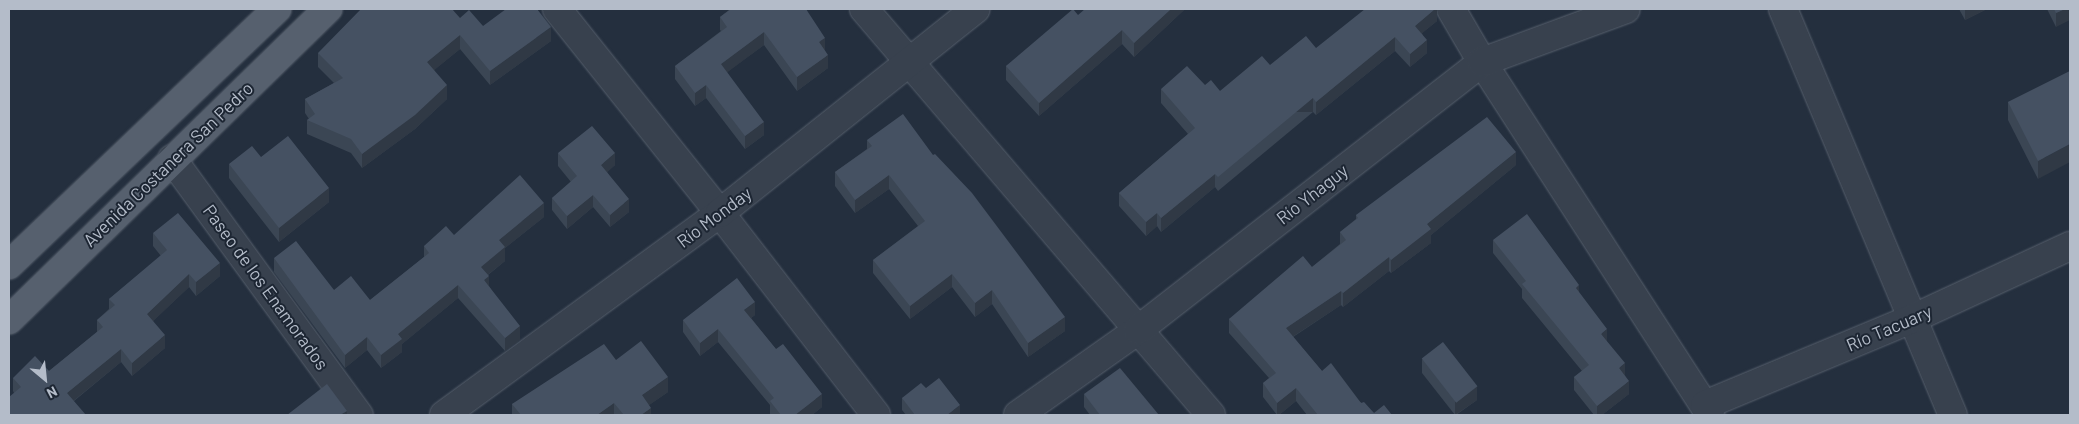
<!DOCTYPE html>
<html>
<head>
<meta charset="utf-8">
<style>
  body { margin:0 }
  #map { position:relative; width:2079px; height:424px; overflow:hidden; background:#242f3e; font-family:Barlow,sans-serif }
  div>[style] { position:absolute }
  .roads { filter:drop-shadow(0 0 1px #565f6c) drop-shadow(0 0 1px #565f6c) }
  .minor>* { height:28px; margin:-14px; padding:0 14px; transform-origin:14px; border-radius:14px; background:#38414e }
  .major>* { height:28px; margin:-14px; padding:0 14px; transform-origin:14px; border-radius:14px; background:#56606e }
  .wall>* { inset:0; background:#3b4654 }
  .shaded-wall>* { inset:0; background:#303945; transform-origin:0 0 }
  .building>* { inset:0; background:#455162; transform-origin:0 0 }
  span { translate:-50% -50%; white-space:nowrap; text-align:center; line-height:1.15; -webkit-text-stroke:4px #1d2633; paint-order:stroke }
  .street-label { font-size:18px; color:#b4bcc9 }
  .frame { position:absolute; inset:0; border:10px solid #b4bcc9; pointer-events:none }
  .north { position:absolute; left:20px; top:354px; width:50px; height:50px; -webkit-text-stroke:4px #1d2633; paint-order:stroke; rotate:152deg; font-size:14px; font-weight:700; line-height:20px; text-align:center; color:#b4bcc9 }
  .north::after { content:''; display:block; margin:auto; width:18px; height:22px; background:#b4bcc9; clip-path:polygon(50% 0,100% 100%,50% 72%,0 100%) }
</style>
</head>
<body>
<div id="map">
  <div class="roads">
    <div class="minor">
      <div style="left:557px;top:9px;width:261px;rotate:51.4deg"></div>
      <div style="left:720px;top:213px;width:255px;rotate:52.3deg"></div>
      <div style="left:864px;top:9px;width:534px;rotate:49.48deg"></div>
      <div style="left:1451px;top:9px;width:61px;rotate:59.7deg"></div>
      <div style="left:1482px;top:62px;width:420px;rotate:57.1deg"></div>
      <div style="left:1783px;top:9px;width:440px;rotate:67.3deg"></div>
      <div style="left:172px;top:159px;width:317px;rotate:53.9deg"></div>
      <div style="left:1705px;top:405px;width:226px;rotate:-22.6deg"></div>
      <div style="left:1914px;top:318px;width:172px;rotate:-24.8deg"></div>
      <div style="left:444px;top:415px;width:342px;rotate:-36.2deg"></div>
      <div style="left:720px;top:213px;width:327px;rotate:-38.6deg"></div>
      <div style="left:1018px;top:415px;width:147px;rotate:-35.3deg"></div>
      <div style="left:1138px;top:330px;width:436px;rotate:-37.9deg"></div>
      <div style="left:1482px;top:62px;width:153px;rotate:-20.2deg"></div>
    </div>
    <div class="major">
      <div style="left:9px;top:265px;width:371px;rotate:-43.7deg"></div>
      <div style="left:9px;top:320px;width:446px;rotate:-44.3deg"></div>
    </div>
  </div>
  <div class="wall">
    <div style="clip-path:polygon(727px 9px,806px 9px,825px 50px,828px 68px,797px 91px,764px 45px,727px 72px,764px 135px,745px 149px,706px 98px,695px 106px,675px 79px,675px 66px,721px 31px,720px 30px,720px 17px,729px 10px)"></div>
    <div style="clip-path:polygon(1185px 9px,1134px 57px,1122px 44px,1039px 116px,1006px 80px,1006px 66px,1078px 15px)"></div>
    <div style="clip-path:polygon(1437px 9px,1437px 21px,1422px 33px,1427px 53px,1410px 67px,1395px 51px,1316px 115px,1313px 112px,1218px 191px,1215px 187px,1161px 232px,1157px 226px,1146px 236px,1119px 206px,1119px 193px,1188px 134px,1161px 103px,1161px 89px,1205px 85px,1220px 91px,1270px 65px)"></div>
    <div style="clip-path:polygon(1959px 9px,1987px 9px,1965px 20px)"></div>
    <div style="clip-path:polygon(2047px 9px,2070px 9px,2056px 27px)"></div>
    <div style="clip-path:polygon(460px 18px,483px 26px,551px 41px,490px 85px,460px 49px,434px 70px,447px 99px,415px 129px,362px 168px,351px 153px,307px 134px,307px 120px,309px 119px,305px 113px,305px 99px,334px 83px,318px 67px,318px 53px)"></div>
    <div style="clip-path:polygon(2070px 71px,2038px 179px,2008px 120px,2008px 102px)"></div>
    <div style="clip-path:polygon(867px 140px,933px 155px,1065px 331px,1028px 357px,992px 304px,975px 317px,952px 287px,910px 319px,873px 273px,873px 260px,918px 226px,889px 189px,855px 213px,835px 186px,835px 172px,867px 149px)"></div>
    <div style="clip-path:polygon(558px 153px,615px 165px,607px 172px,629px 212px,610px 227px,593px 207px,567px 229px,552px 210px,552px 198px,571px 182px,558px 166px)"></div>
    <div style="clip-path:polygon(229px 164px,329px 202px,279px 242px,229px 178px)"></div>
    <div style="clip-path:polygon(1516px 165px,1431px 235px,1431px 243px,1391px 273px,1389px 271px,1343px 307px,1341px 305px,1293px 337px,1322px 371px,1374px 413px,1392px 415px,1307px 415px,1296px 401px,1279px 415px,1277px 415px,1263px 397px,1263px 383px,1269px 378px,1229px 333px,1229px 319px,1312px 267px,1340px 244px,1340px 232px,1356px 219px,1356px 215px)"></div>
    <div style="clip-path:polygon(544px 217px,505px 248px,505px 261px,488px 275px,489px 286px,520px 340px,505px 351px,458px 298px,402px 344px,402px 352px,381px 368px,367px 350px,345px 368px,274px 272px,274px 258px,334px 290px,370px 300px,424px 257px,424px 246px,454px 235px)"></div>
    <div style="clip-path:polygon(153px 233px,220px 276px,196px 296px,189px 287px,153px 321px,165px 348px,132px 376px,121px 362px,74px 401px,14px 393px,13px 391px,13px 378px,49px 371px,97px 332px,97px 320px,109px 309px,109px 299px,161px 256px,153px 246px)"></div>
    <div style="clip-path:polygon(1493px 240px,1579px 293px,1607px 342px,1625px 375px,1629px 394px,1602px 415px,1594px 415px,1574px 390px,1574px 377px,1582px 371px,1522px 298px,1522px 289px,1493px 253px)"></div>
    <div style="clip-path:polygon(755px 315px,751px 318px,822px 407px,812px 415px,771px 415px,770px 414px,770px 405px,718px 342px,700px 356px,683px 332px,683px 320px)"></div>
    <div style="clip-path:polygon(1422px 359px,1477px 400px,1456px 415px,1455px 415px,1422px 373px)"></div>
    <div style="clip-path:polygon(616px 360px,668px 392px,649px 405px,651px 415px,512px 415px,512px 404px)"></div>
    <div style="clip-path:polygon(926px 388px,960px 415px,906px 415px,902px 410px,902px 398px)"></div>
    <div style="clip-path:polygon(1084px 394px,1159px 415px,1090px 415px,1084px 407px)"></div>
  </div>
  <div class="shaded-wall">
    <div style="clip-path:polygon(1171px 9px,1185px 9px,1134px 57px,1134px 43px)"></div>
    <div style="clip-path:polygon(1435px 9px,1437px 9px,1437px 21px,1415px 39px,1415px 26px)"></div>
    <div style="clip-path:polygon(1965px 9px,1987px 9px,1965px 20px)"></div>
    <div style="clip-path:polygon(2065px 9px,2070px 9px,2070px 20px,2056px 27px,2056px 13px)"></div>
    <div style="clip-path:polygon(551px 27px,551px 41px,490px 85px,490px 71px)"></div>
    <div style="clip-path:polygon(1122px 30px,1122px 44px,1039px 116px,1039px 103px)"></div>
    <div style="clip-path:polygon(764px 32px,764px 45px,721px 77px,721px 64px)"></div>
    <div style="clip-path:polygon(460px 35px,460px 49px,427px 76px,427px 62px)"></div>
    <div style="clip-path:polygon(1395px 37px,1395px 51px,1316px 115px,1316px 102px)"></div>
    <div style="clip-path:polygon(825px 38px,825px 51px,819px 42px)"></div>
    <div style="clip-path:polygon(1427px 40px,1427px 53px,1410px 67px,1410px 54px)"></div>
    <div style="clip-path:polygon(828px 55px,828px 68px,797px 91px,797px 77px)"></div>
    <div style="clip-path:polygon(447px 85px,447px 99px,415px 129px,362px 168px,362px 154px)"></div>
    <div style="clip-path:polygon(706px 85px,706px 98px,695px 106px,695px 93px)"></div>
    <div style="left:1313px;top:98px;width:14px;height:124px;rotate:90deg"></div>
    <div style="clip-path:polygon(764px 122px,764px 135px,745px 149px,745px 136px)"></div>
    <div style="clip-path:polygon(2070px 144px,2070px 162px,2038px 179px,2038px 161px)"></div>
    <div style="clip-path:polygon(1516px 152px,1516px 165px,1431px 235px,1431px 243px,1391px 273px,1391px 260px,1427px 224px)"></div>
    <div style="clip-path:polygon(615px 153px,615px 165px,601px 178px,601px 165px)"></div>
    <div style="clip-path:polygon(1215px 174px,1215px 187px,1161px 232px,1161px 218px)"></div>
    <div style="clip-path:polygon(889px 175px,889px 189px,855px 213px,855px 200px)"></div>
    <div style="clip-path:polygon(329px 188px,329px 202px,279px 242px,279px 228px)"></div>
    <div style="clip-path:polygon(593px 195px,593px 207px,567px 229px,567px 216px)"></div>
    <div style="clip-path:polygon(629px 199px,629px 212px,610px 227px,610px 215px)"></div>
    <div style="clip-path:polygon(544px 203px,544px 217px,505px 248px,505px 261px,481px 280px,481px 267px,499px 240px)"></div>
    <div style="clip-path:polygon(1157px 213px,1157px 226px,1146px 236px,1146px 222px)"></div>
    <div style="clip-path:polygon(1389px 257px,1389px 271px,1343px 307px,1343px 293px)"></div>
    <div style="clip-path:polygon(220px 263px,220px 276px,196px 296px,196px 282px)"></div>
    <div style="clip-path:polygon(189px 274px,189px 287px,147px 327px,147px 314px)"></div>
    <div style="clip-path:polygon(952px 274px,952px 287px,910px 319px,910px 306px)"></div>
    <div style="clip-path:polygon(489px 276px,489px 289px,484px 280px)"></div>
    <div style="clip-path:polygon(458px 285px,458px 298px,402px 344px,402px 352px,381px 368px,381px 355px,398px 334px)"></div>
    <div style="clip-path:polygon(1579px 285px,1579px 299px,1576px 288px)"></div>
    <div style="clip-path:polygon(992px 290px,992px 304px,975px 317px,975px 303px)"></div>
    <div style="clip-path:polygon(1341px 291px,1341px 305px,1286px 341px,1286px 328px)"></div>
    <div style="clip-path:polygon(755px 302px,755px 315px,744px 323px,744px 310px)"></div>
    <div style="clip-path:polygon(1065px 317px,1065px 331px,1028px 357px,1028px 343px)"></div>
    <div style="clip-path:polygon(520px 326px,520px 340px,505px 351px,505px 338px)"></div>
    <div style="clip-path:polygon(718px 329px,718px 342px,700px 356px,700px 343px)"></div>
    <div style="clip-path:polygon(1607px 329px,1607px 342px,1601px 334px)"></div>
    <div style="clip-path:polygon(165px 335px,165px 348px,132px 376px,132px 363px)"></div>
    <div style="clip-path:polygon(367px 337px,367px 350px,345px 368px,345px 355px)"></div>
    <div style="clip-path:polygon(121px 349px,121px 362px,67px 406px,67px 393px)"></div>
    <div style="clip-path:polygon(1625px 363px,1625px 377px,1619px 368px)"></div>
    <div style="clip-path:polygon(668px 377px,668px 392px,642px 410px,642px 395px)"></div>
    <div style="clip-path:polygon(1629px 381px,1629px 394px,1602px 415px,1597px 415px,1597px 406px)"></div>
    <div style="clip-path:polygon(1477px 386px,1477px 400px,1455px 415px,1455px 402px)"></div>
    <div style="clip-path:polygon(1296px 388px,1296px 401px,1279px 415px,1277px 415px,1277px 403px)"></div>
    <div style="clip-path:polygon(822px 394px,822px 407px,812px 415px,795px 415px)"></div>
    <div style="clip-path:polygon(614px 403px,614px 415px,597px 415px)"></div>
    <div style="clip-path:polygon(960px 405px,960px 415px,947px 415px)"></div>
    <div style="clip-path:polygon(651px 408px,651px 415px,641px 415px)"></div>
    <div style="clip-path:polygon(347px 411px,347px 415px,340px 415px)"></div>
  </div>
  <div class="building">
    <div style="clip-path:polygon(361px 9px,452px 9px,460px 18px,469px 10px,483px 26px,506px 9px,537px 9px,551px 27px,490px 71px,460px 35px,427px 62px,447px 85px,415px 115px,362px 154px,351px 139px,307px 120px,315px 114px,305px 99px,343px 78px,318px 53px)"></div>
    <div style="clip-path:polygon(731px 9px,806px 9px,825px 38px,819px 42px,828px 55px,797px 77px,764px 32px,721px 64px,764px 122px,745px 136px,706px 85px,695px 93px,675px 66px,727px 27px,720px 17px)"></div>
    <div style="clip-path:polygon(1073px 9px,1078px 15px,1085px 9px,1171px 9px,1134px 43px,1122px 30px,1039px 103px,1006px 66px)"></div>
    <div style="clip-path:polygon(1365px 9px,1435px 9px,1415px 26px,1427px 40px,1410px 54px,1395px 37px,1316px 102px,1313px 98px,1218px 177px,1215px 174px,1161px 218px,1157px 213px,1146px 222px,1119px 193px,1195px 128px,1161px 89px,1187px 66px,1205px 85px,1211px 80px,1220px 91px,1262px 56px,1270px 65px,1306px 36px,1316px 48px)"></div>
    <div style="clip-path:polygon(2054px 9px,2065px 9px,2056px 13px)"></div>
    <div style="clip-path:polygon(2070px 71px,2070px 144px,2038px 161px,2008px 102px)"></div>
    <div style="clip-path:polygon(903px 114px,933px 155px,935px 154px,972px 193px,1065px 317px,1028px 343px,992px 290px,975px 303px,952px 274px,910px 306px,873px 260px,925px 221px,889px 175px,855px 200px,835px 172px,872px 146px,867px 140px)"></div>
    <div style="clip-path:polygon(1487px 117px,1516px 152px,1427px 224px,1431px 229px,1391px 260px,1389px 257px,1343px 293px,1341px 291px,1286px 328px,1322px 371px,1331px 363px,1361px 403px,1364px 402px,1374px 413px,1384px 405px,1392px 415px,1318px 415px,1296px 388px,1277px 403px,1263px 383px,1276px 373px,1229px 319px,1303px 256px,1312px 267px,1346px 240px,1340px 232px,1358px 218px,1356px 215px)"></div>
    <div style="clip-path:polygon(592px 126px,615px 153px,601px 165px,629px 199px,610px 215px,593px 195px,567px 216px,552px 198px,577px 176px,558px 153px)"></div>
    <div style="clip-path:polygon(288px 136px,329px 188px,279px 228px,229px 164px,252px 146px,261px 157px)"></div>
    <div style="clip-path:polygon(520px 175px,544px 203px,499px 240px,505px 247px,481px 267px,489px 276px,484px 280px,520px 326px,505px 338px,458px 285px,398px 334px,402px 339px,381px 355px,367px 337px,345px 355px,274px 258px,296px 241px,334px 290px,351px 276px,370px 300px,429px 253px,424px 246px,446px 226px,454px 235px)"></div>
    <div style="clip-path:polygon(178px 213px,220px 263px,196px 282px,189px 274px,147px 314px,165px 335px,132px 363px,121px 349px,67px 393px,86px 415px,9px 415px,9px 397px,21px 387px,13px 378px,35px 356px,49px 371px,103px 327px,97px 320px,115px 305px,109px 299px,167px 250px,153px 233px)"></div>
    <div style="clip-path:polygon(1527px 214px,1579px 285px,1576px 288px,1607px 329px,1601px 334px,1625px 363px,1619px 368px,1629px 381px,1597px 406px,1574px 377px,1589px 365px,1522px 284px,1526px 281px,1493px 240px)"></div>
    <div style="clip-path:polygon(737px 278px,755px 302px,744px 310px,776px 349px,783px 344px,822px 394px,795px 415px,781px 415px,770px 401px,774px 398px,718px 329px,700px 343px,683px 320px)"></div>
    <div style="clip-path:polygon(641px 341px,668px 377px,642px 395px,651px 408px,641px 415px,624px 415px,614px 403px,597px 415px,521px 415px,512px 404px,604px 344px,616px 360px)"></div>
    <div style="left:1443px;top:342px;width:56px;height:27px;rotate:52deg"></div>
    <div style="clip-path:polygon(1120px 368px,1159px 415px,1100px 415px,1084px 394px)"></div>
    <div style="clip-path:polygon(939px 378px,960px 405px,947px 415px,915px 415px,902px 398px,921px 383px,926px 388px)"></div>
    <div style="clip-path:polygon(327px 384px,347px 411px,340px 415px,287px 415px)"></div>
  </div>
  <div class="street-label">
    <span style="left:168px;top:164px;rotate:-44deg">Avenida Costanera San Pedro</span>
    <span style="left:1312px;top:194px;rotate:-38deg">Río Yhaguy</span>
    <span style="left:714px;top:217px;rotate:-37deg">Río Monday</span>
    <span style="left:266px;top:287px;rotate:54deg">Paseo de los Enamorados</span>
    <span style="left:1889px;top:328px;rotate:-23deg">Río Tacuary</span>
  </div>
  <div class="frame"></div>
  <div class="north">N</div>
</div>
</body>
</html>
